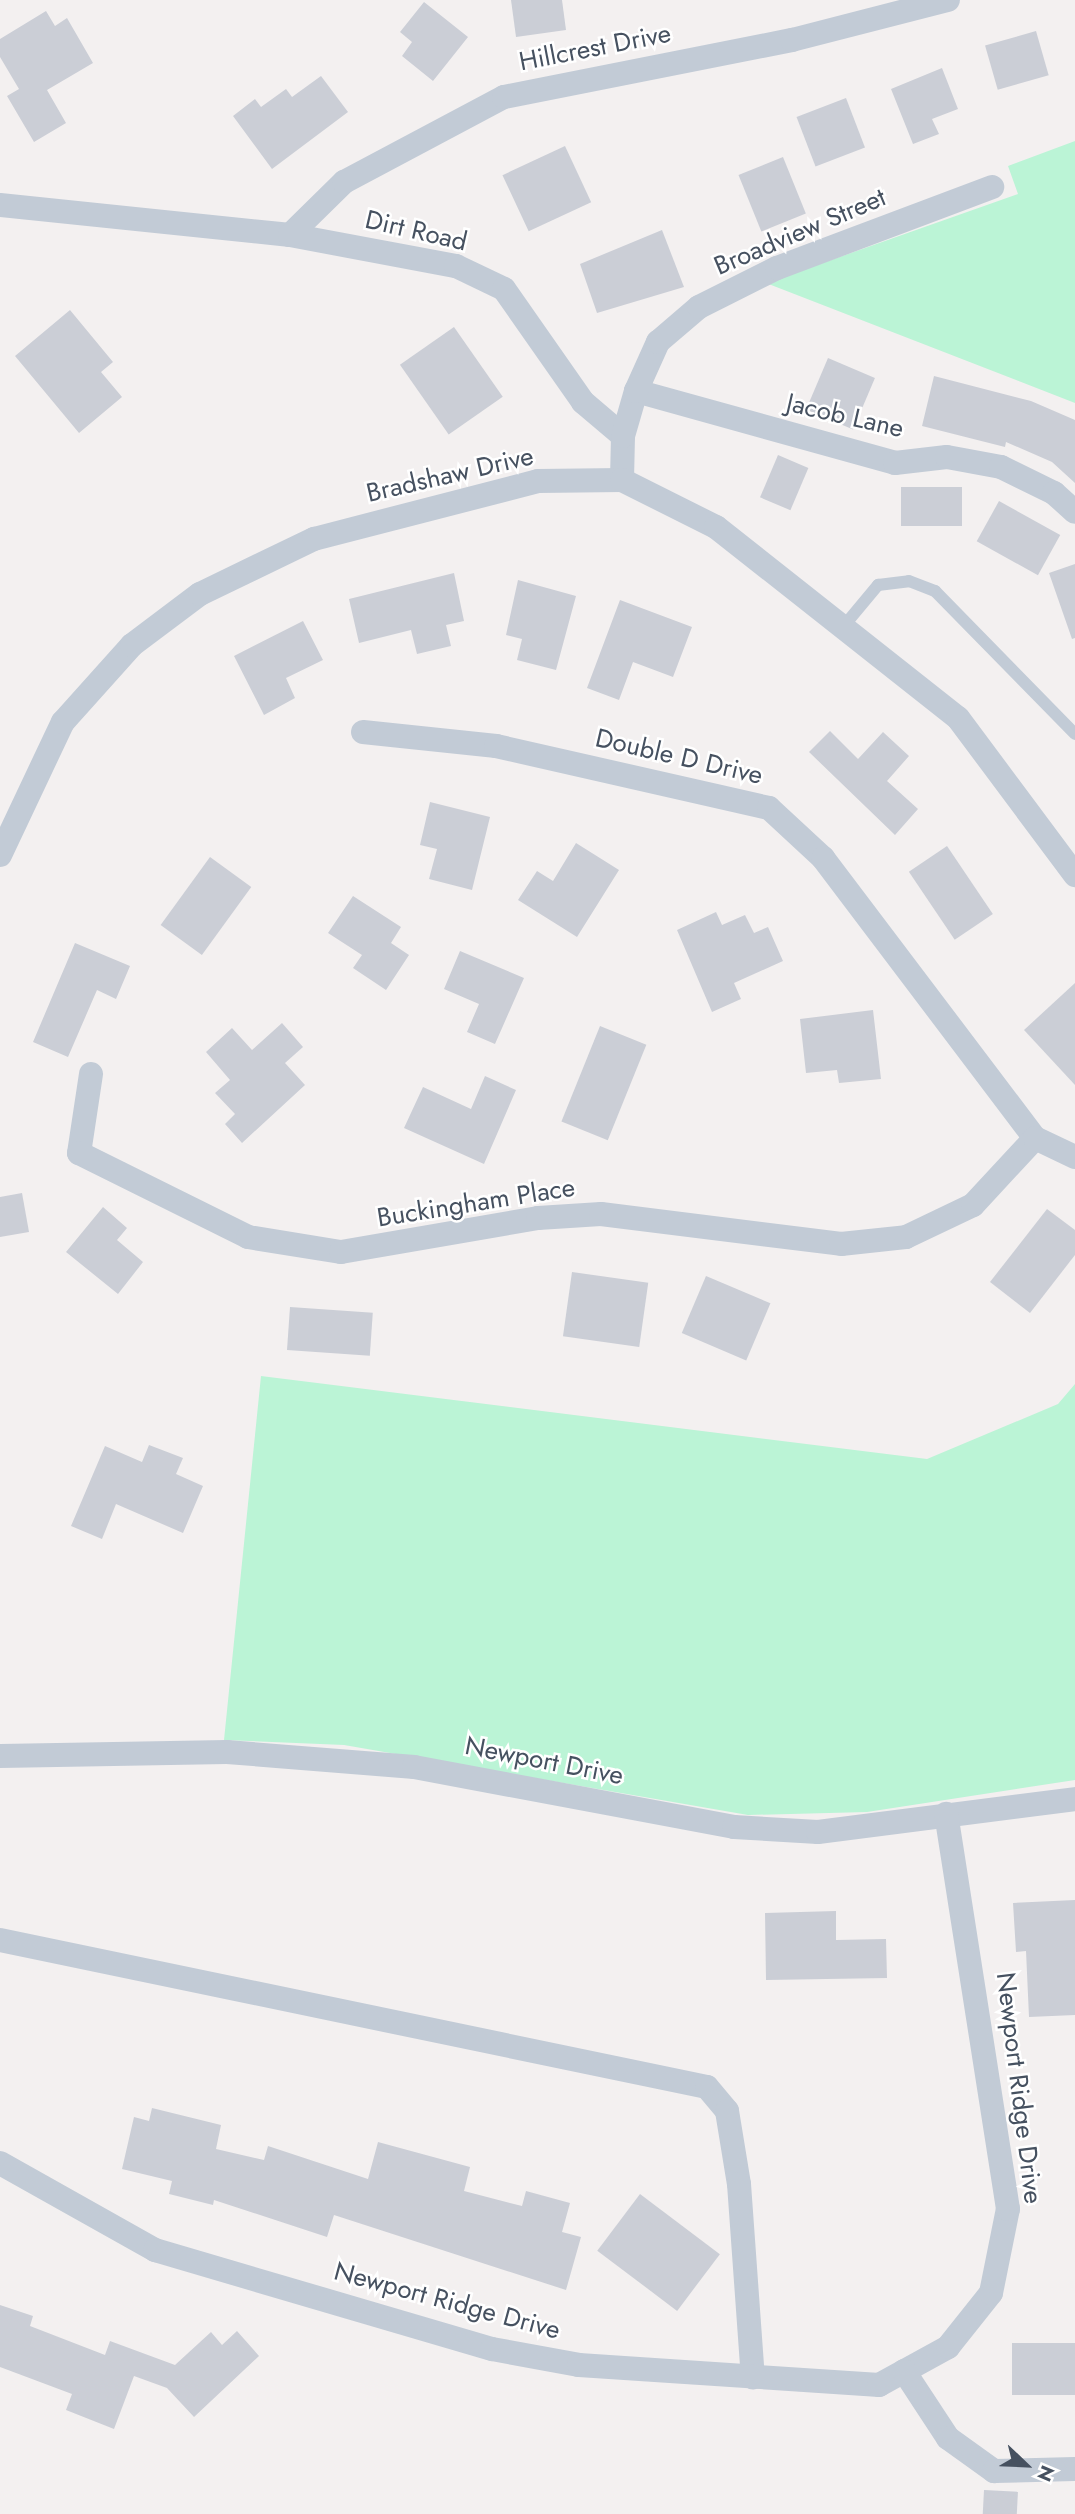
<!DOCTYPE html>
<html>
<head>
<meta charset="utf-8">
<style>
  body { margin:0 }
  #map { position:relative; width:1075px; height:2514px; overflow:hidden; background:#f3f0f0; font-family:Jost,sans-serif }
  div>[style] { position:absolute }
  .green>* { inset:0; background:#bbf4d6 }
  .building>* { inset:0; background:#cbced6; transform-origin:0 0 }
  .service>* { height:12px; margin:-6px; padding:0 6px; transform-origin:6px; border-radius:6px; background:#c2cbd6 }
  .minor>* { height:24px; margin:-12px; padding:0 12px; transform-origin:12px; border-radius:12px; background:#c2cbd6 }
  span { translate:-50% -50%; white-space:nowrap; text-align:center; line-height:1.15; -webkit-text-stroke:5px #fff; paint-order:stroke }
  .street-label { font-size:26px; color:#465160 }
  .north { position:absolute; left:991px; top:2430px; width:70px; height:70px; -webkit-text-stroke:5px #fff; paint-order:stroke; rotate:113deg; font-size:19px; font-weight:700; line-height:28px; text-align:center; color:#465160 }
  .north::after { content:''; display:block; margin:auto; width:24px; height:32px; background:#465160; clip-path:polygon(50% 0,100% 100%,50% 72%,0 100%) }
</style>
</head>
<body>
<div id="map">
  <div class="green">
    <div style="clip-path:polygon(1075px 141px,1075px 403px,766px 283px,1018px 194px,1008px 166px)"></div>
    <div style="clip-path:polygon(261px 1376px,927px 1459px,1058px 1404px,1075px 1384px,1075px 1780px,867px 1812px,748px 1815px,344px 1745px,224px 1740px)"></div>
  </div>
  <div class="building">
    <div style="clip-path:polygon(511px 0,562px 0,566px 30px,516px 37px)"></div>
    <div style="clip-path:polygon(424px 2px,468px 37px,433px 81px,402px 56px,412px 42px,400px 32px)"></div>
    <div style="clip-path:polygon(46px 11px,55px 26px,67px 18px,93px 63px,47px 90px,66px 123px,34px 142px,7px 96px,19px 89px,0 57px,0 39px)"></div>
    <div style="left:1036px;top:31px;width:46px;height:53px;rotate:74deg"></div>
    <div style="clip-path:polygon(942px 68px,958px 109px,932px 119px,939px 134px,913px 144px,891px 89px)"></div>
    <div style="clip-path:polygon(321px 76px,348px 112px,272px 169px,233px 116px,255px 99px,261px 107px,286px 89px,292px 97px)"></div>
    <div style="left:846px;top:98px;width:53px;height:53px;rotate:69deg"></div>
    <div style="left:565px;top:146px;width:62px;height:69px;rotate:65deg"></div>
    <div style="left:783px;top:157px;width:61px;height:48px;rotate:68deg"></div>
    <div style="clip-path:polygon(662px 230px,684px 287px,597px 313px,580px 264px)"></div>
    <div style="clip-path:polygon(70px 310px,113px 362px,101px 372px,122px 397px,79px 433px,15px 356px)"></div>
    <div style="left:454px;top:327px;width:85px;height:66px;rotate:55deg"></div>
    <div style="left:828px;top:358px;width:51px;height:56px;rotate:23deg"></div>
    <div style="clip-path:polygon(934px 376px,1031px 401px,1075px 420px,1075px 483px,1052px 462px,1006px 442px,1005px 447px,922px 426px)"></div>
    <div style="left:778px;top:455px;width:33px;height:46px;rotate:23deg"></div>
    <div style="left:901px;top:487px;width:61px;height:39px"></div>
    <div style="left:999px;top:501px;width:70px;height:46px;rotate:29deg"></div>
    <div style="clip-path:polygon(1075px 564px,1075px 638px,1072px 639px,1049px 573px)"></div>
    <div style="clip-path:polygon(454px 573px,464px 621px,446px 625px,451px 646px,417px 654px,411px 630px,359px 643px,349px 599px)"></div>
    <div style="clip-path:polygon(518px 580px,576px 596px,556px 670px,517px 660px,522px 639px,506px 635px)"></div>
    <div style="clip-path:polygon(620px 600px,692px 627px,673px 677px,633px 662px,619px 700px,587px 688px)"></div>
    <div style="clip-path:polygon(303px 621px,323px 660px,286px 678px,295px 698px,264px 715px,234px 656px)"></div>
    <div style="clip-path:polygon(830px 731px,858px 759px,883px 732px,909px 756px,887px 781px,918px 809px,895px 835px,809px 752px)"></div>
    <div style="clip-path:polygon(430px 802px,490px 817px,472px 890px,429px 879px,437px 849px,420px 845px)"></div>
    <div style="clip-path:polygon(576px 843px,619px 870px,577px 937px,518px 900px,537px 871px,553px 881px)"></div>
    <div style="left:947px;top:846px;width:82px;height:46px;rotate:56deg"></div>
    <div style="left:210px;top:857px;width:51px;height:84px;rotate:36deg"></div>
    <div style="clip-path:polygon(353px 896px,401px 927px,391px 943px,409px 955px,386px 990px,353px 968px,362px 955px,328px 933px)"></div>
    <div style="clip-path:polygon(716px 912px,722px 925px,745px 915px,754px 933px,768px 927px,783px 961px,734px 983px,741px 999px,712px 1012px,677px 930px)"></div>
    <div style="clip-path:polygon(75px 943px,130px 966px,116px 999px,97px 990px,68px 1057px,33px 1042px)"></div>
    <div style="clip-path:polygon(460px 951px,524px 978px,495px 1044px,467px 1032px,479px 1004px,444px 989px)"></div>
    <div style="clip-path:polygon(1075px 983px,1075px 1085px,1024px 1030px)"></div>
    <div style="clip-path:polygon(873px 1010px,881px 1079px,839px 1083px,837px 1070px,806px 1073px,800px 1019px)"></div>
    <div style="clip-path:polygon(282px 1023px,303px 1047px,285px 1063px,305px 1085px,242px 1143px,225px 1124px,235px 1114px,215px 1093px,230px 1080px,206px 1052px,232px 1028px,252px 1050px)"></div>
    <div style="left:600px;top:1026px;width:50px;height:103px;rotate:22deg"></div>
    <div style="clip-path:polygon(485px 1076px,516px 1090px,484px 1164px,404px 1128px,423px 1087px,471px 1109px)"></div>
    <div style="clip-path:polygon(22px 1193px,29px 1232px,0 1237px,0 1197px)"></div>
    <div style="clip-path:polygon(103px 1207px,127px 1228px,117px 1240px,143px 1262px,118px 1294px,66px 1252px)"></div>
    <div style="clip-path:polygon(1047px 1209px,1075px 1230px,1075px 1255px,1030px 1313px,990px 1282px)"></div>
    <div style="left:572px;top:1272px;width:77px;height:65px;rotate:8deg"></div>
    <div style="left:706px;top:1276px;width:70px;height:62px;rotate:23deg"></div>
    <div style="left:290px;top:1307px;width:83px;height:43px;rotate:4deg"></div>
    <div style="clip-path:polygon(149px 1445px,183px 1458px,176px 1474px,203px 1486px,183px 1533px,116px 1504px,102px 1539px,71px 1526px,105px 1446px,142px 1462px)"></div>
    <div style="clip-path:polygon(1075px 1900px,1075px 2015px,1029px 2017px,1026px 1951px,1016px 1952px,1013px 1903px)"></div>
    <div style="clip-path:polygon(836px 1911px,836px 1940px,886px 1939px,887px 1978px,766px 1980px,765px 1913px)"></div>
    <div style="clip-path:polygon(152px 2108px,221px 2125px,216px 2149px,264px 2160px,268px 2146px,368px 2179px,378px 2142px,470px 2167px,464px 2191px,522px 2206px,526px 2191px,570px 2203px,562px 2232px,581px 2237px,566px 2290px,334px 2215px,327px 2237px,214px 2200px,213px 2205px,169px 2194px,172px 2181px,122px 2169px,134px 2117px,149px 2121px)"></div>
    <div style="left:640px;top:2194px;width:100px;height:71px;rotate:37deg"></div>
    <div style="clip-path:polygon(0 2305px,33px 2316px,30px 2326px,105px 2355px,110px 2341px,175px 2365px,211px 2332px,222px 2345px,237px 2331px,259px 2356px,194px 2417px,167px 2388px,134px 2376px,114px 2429px,66px 2410px,72px 2394px,0 2367px)"></div>
    <div style="left:1012px;top:2343px;width:63px;height:52px"></div>
    <div style="left:984px;top:2490px;width:34px;height:24px;rotate:3deg"></div>
  </div>
  <div class="service">
    <div style="left:843px;top:627px;width:55px;rotate:-50.2deg"></div>
    <div style="left:878px;top:585px;width:31px;rotate:-7deg"></div>
    <div style="left:909px;top:581px;width:28px;rotate:21deg"></div>
    <div style="left:935px;top:591px;width:200px;rotate:45.6deg"></div>
  </div>
  <div class="minor">
    <div style="left:0;top:205px;width:292px;rotate:5.9deg"></div>
    <div style="left:290px;top:235px;width:169px;rotate:10.6deg"></div>
    <div style="left:456px;top:266px;width:53px;rotate:25.6deg"></div>
    <div style="left:504px;top:289px;width:138px;rotate:55deg"></div>
    <div style="left:583px;top:402px;width:52px;rotate:40.4deg"></div>
    <div style="left:290px;top:235px;width:76px;rotate:-44.5deg"></div>
    <div style="left:344px;top:182px;width:181px;rotate:-28deg"></div>
    <div style="left:504px;top:97px;width:294px;rotate:-11.2deg"></div>
    <div style="left:792px;top:40px;width:161px;rotate:-14.4deg"></div>
    <div style="left:636px;top:391px;width:269px;rotate:15.5deg"></div>
    <div style="left:895px;top:463px;width:52px;rotate:-6.6deg"></div>
    <div style="left:947px;top:457px;width:55px;rotate:10.5deg"></div>
    <div style="left:1001px;top:467px;width:59px;rotate:26.1deg"></div>
    <div style="left:1054px;top:493px;width:28px;rotate:42deg"></div>
    <div style="left:622px;top:480px;width:44px;rotate:-88.7deg"></div>
    <div style="left:623px;top:436px;width:47px;rotate:-73.9deg"></div>
    <div style="left:636px;top:391px;width:54px;rotate:-65.8deg"></div>
    <div style="left:658px;top:342px;width:54px;rotate:-40.5deg"></div>
    <div style="left:699px;top:307px;width:87px;rotate:-26.6deg"></div>
    <div style="left:777px;top:268px;width:230px;rotate:-20.6deg"></div>
    <div style="left:363px;top:732px;width:134px;rotate:6deg"></div>
    <div style="left:496px;top:746px;width:280px;rotate:12.8deg"></div>
    <div style="left:769px;top:808px;width:74px;rotate:42.8deg"></div>
    <div style="left:823px;top:858px;width:351px;rotate:52.9deg"></div>
    <div style="left:0;top:855px;width:147px;rotate:-64.7deg"></div>
    <div style="left:63px;top:722px;width:103px;rotate:-48.1deg"></div>
    <div style="left:132px;top:645px;width:85px;rotate:-36.9deg"></div>
    <div style="left:200px;top:594px;width:127px;rotate:-25.8deg"></div>
    <div style="left:314px;top:539px;width:231px;rotate:-14.5deg"></div>
    <div style="left:538px;top:481px;width:84px;rotate:-0.7deg"></div>
    <div style="left:622px;top:480px;width:105px;rotate:26.6deg"></div>
    <div style="left:716px;top:527px;width:308px;rotate:38.3deg"></div>
    <div style="left:958px;top:718px;width:196px;rotate:53.3deg"></div>
    <div style="left:91px;top:1074px;width:80px;rotate:98.6deg"></div>
    <div style="left:79px;top:1153px;width:189px;rotate:26.4deg"></div>
    <div style="left:248px;top:1237px;width:94px;rotate:9.2deg"></div>
    <div style="left:341px;top:1252px;width:200px;rotate:-9.8deg"></div>
    <div style="left:538px;top:1218px;width:63px;rotate:-3.6deg"></div>
    <div style="left:601px;top:1214px;width:242px;rotate:7.1deg"></div>
    <div style="left:841px;top:1244px;width:65px;rotate:-6.1deg"></div>
    <div style="left:906px;top:1237px;width:74px;rotate:-25.5deg"></div>
    <div style="left:973px;top:1205px;width:91px;rotate:-47.2deg"></div>
    <div style="left:1035px;top:1138px;width:44px;rotate:25.4deg"></div>
    <div style="left:0;top:1756px;width:227px;rotate:-1deg"></div>
    <div style="left:227px;top:1752px;width:188px;rotate:4.6deg"></div>
    <div style="left:414px;top:1767px;width:326px;rotate:10.6deg"></div>
    <div style="left:734px;top:1827px;width:84px;rotate:3.4deg"></div>
    <div style="left:818px;top:1832px;width:259px;rotate:-7.3deg"></div>
    <div style="left:0;top:1940px;width:722px;rotate:11.75deg"></div>
    <div style="left:707px;top:2087px;width:31px;rotate:50deg"></div>
    <div style="left:727px;top:2111px;width:74px;rotate:80.7deg"></div>
    <div style="left:739px;top:2184px;width:194px;rotate:85.9deg"></div>
    <div style="left:0;top:2163px;width:178px;rotate:29.3deg"></div>
    <div style="left:155px;top:2250px;width:351px;rotate:16.4deg"></div>
    <div style="left:492px;top:2349px;width:88px;rotate:10.4deg"></div>
    <div style="left:579px;top:2365px;width:301px;rotate:3.8deg"></div>
    <div style="left:879px;top:2385px;width:79px;rotate:-28.8deg"></div>
    <div style="left:948px;top:2347px;width:69px;rotate:-51.5deg"></div>
    <div style="left:991px;top:2293px;width:86px;rotate:-78.6deg"></div>
    <div style="left:1008px;top:2209px;width:400px;rotate:-98.9deg"></div>
    <div style="left:904px;top:2371px;width:80px;rotate:56.7deg"></div>
    <div style="left:948px;top:2438px;width:57px;rotate:35.7deg"></div>
    <div style="left:994px;top:2471px;width:81px;rotate:-1.4deg"></div>
  </div>
  <div class="street-label">
    <span style="left:595px;top:48px;rotate:-11deg">Hillcrest Drive</span>
    <span style="left:416px;top:231px;rotate:13deg">Dirt Road</span>
    <span style="left:800px;top:232px;rotate:-23deg">Broadview Street</span>
    <span style="left:845px;top:416px;rotate:13deg">Jacob Lane</span>
    <span style="left:450px;top:475px;rotate:-13deg">Bradshaw Drive</span>
    <span style="left:679px;top:757px;rotate:13deg">Double D Drive</span>
    <span style="left:476px;top:1203px;rotate:-9deg">Buckingham Place</span>
    <span style="left:544px;top:1761px;rotate:11deg">Newport Drive</span>
    <span style="left:1019px;top:2088px;rotate:83deg">Newport Ridge Drive</span>
    <span style="left:447px;top:2301px;rotate:15deg">Newport Ridge Drive</span>
  </div>
  <div class="north">N</div>
</div>
</body>
</html>
